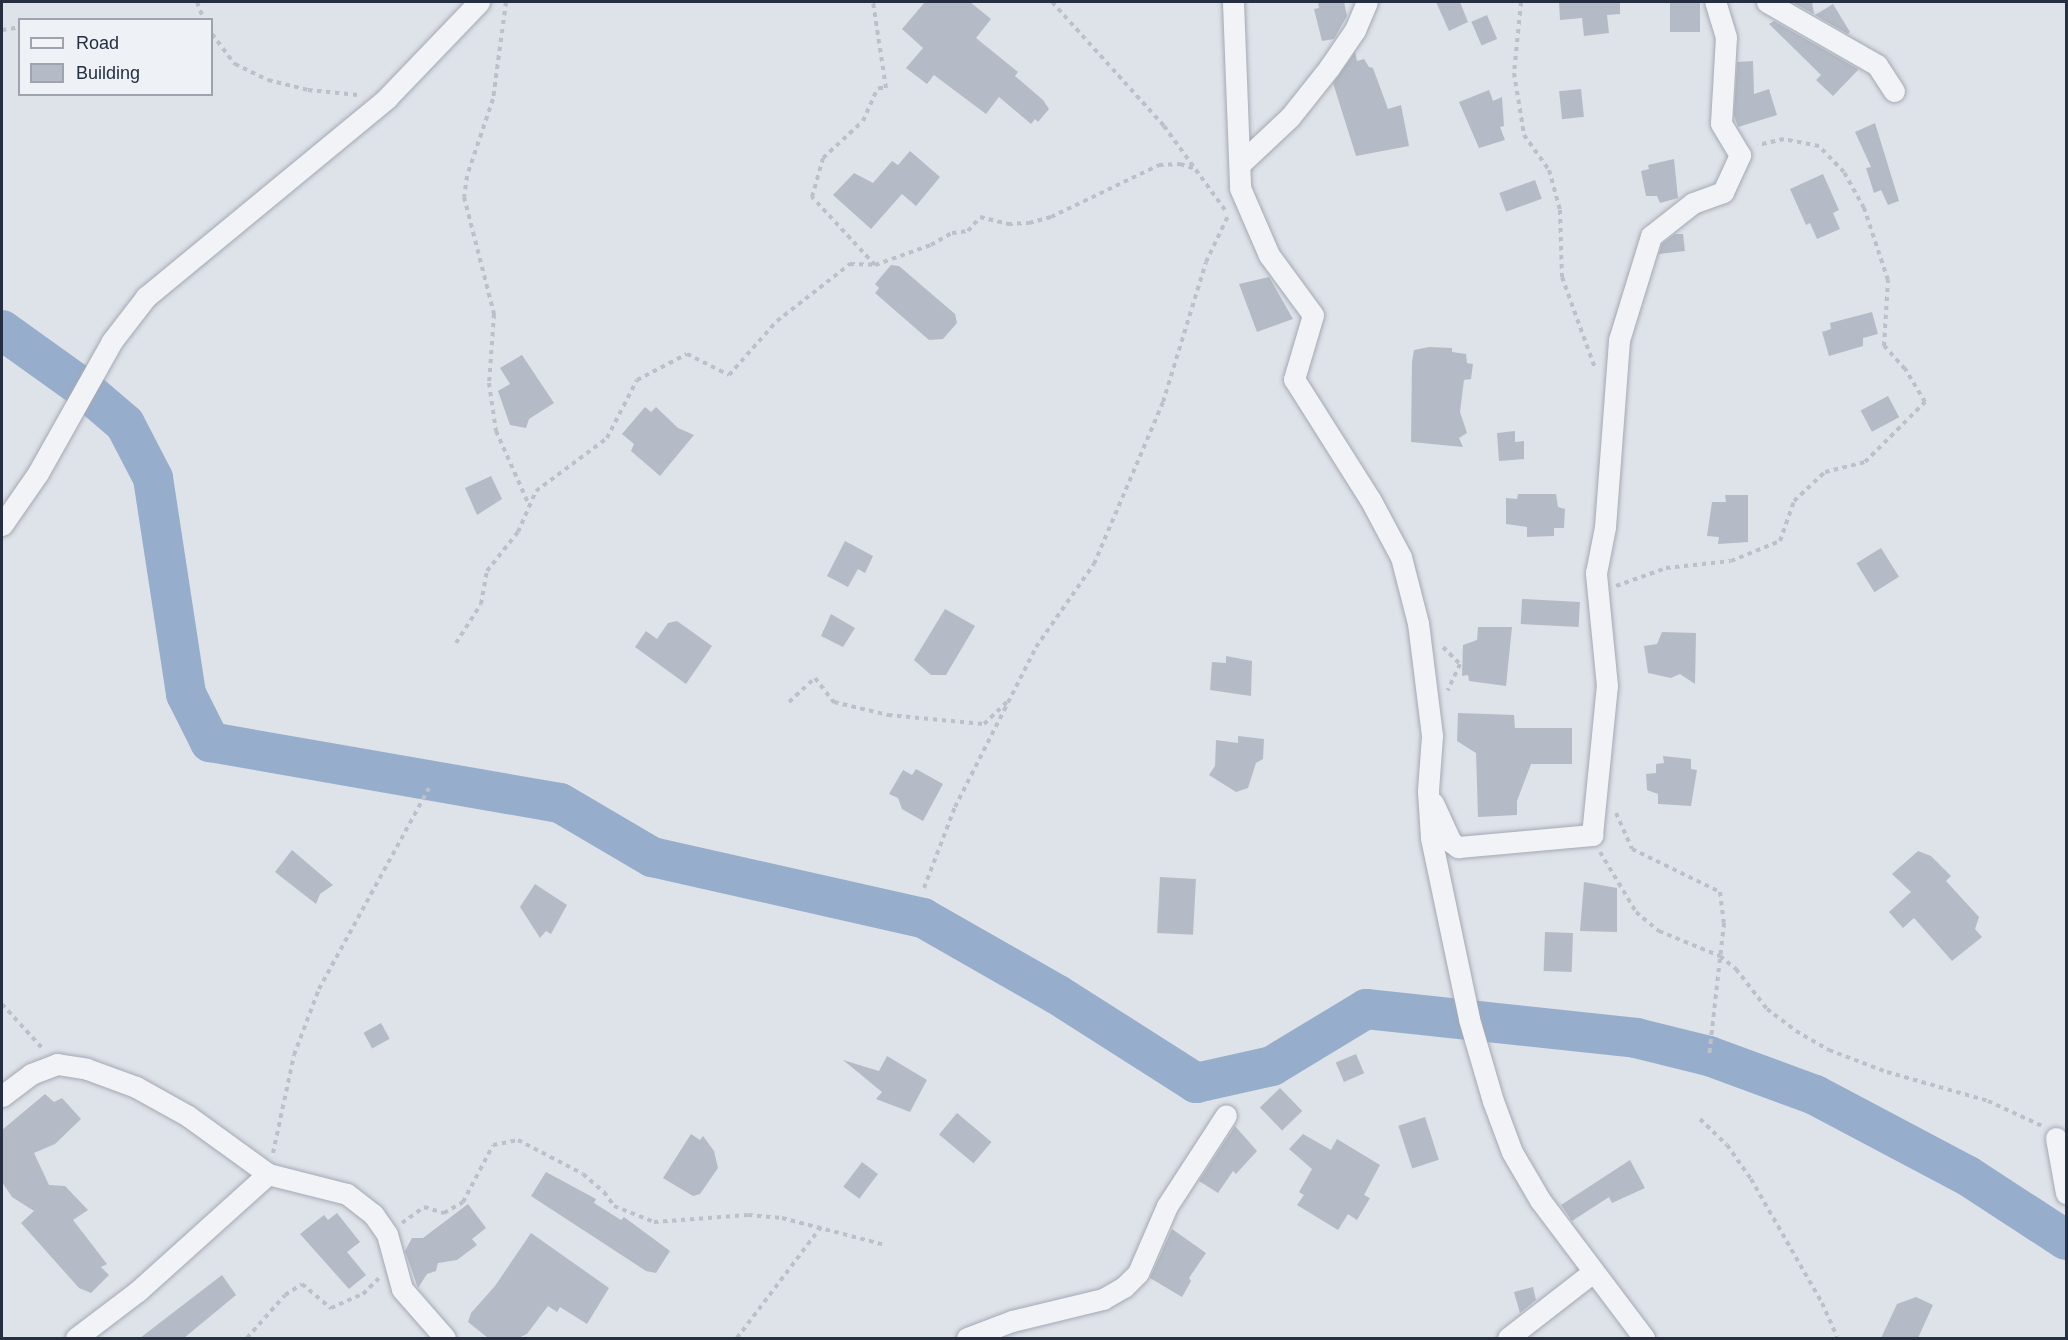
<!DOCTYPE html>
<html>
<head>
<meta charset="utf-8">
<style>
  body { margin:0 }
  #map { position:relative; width:2068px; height:1340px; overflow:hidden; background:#dee2e9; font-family:Arial,sans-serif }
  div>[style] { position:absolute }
  .river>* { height:40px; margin:-20px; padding:0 20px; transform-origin:20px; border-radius:20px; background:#96aecc }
  .building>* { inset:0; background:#b5bbc6; transform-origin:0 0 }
  .path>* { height:4px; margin-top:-2px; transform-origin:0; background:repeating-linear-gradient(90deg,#bcc0c8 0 4.5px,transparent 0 9px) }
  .roads { filter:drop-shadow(0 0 2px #a3a9b3) drop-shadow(0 0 2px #a3a9b3) }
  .street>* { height:21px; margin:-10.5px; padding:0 10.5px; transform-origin:10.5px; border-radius:10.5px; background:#f1f3f7 }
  span { translate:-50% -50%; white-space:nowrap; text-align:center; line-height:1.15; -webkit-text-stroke:4.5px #eef1f6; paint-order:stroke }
  .frame { position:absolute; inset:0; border:3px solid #262f41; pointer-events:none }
  .legend { position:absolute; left:18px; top:18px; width:195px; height:78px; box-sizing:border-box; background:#eef1f6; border:2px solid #9ea3ae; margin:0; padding:8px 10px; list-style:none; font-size:18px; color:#262f41 }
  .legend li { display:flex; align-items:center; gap:12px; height:30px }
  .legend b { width:30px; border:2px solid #9ea3ae }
</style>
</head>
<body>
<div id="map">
  <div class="river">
    <div style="left:2px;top:330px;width:100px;rotate:35.6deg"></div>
    <div style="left:83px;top:388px;width:55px;rotate:40.6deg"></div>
    <div style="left:125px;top:424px;width:61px;rotate:62.6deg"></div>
    <div style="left:153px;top:478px;width:219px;rotate:81.3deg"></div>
    <div style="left:186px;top:694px;width:54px;rotate:63.4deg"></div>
    <div style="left:210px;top:742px;width:355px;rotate:9.9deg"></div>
    <div style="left:560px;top:803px;width:107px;rotate:30.4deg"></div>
    <div style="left:652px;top:857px;width:278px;rotate:12.7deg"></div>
    <div style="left:923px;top:918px;width:155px;rotate:29.7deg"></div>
    <div style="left:1058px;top:995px;width:164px;rotate:32.5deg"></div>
    <div style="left:1196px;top:1083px;width:78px;rotate:-12.6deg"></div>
    <div style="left:1272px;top:1066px;width:110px;rotate:-31.2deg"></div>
    <div style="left:1366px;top:1009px;width:272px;rotate:6.1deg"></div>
    <div style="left:1636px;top:1038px;width:75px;rotate:13.9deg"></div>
    <div style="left:1709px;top:1056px;width:113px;rotate:20.2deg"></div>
    <div style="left:1815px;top:1095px;width:173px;rotate:27.9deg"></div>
    <div style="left:1968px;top:1176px;width:117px;rotate:33.1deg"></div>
  </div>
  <div class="building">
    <div style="clip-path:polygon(925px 2px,970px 2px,991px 19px,976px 38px,1018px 72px,1015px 76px,1043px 100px,1049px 109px,1038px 122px,1035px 119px,1031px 124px,999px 97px,986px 114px,934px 75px,927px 84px,906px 68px,923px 48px,902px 29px)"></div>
    <div style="clip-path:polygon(1318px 2px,1344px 2px,1347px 16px,1334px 39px,1322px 41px,1314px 9px,1319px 8px)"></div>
    <div style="clip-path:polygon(1436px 2px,1460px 2px,1468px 22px,1449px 31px)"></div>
    <div style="clip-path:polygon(1559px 2px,1620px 2px,1620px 14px,1607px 15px,1609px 33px,1584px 36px,1582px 18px,1560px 20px)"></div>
    <div style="left:1670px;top:2px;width:30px;height:30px"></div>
    <div style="clip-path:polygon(1792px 2px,1812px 2px,1814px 14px)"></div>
    <div style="clip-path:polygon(1833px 4px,1850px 32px,1848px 34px,1815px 15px)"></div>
    <div style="left:1487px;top:15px;width:26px;height:17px;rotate:67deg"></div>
    <div style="clip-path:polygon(1774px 21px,1858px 69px,1858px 70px,1833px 96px,1816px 80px,1821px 75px,1769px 24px)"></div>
    <div style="clip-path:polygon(1355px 52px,1357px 61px,1364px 59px,1369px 67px,1373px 68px,1388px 109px,1401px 105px,1409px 146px,1356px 156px,1333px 83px)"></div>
    <div style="clip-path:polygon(1753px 61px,1754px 94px,1769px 89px,1777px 115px,1738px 127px,1734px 115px,1737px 62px)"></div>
    <div style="left:1581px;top:89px;width:28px;height:22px;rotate:84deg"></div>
    <div style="clip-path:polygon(1489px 90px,1493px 101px,1502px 97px,1504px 126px,1500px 127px,1505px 140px,1479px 148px,1459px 102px)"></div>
    <div style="clip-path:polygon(1875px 123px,1899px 201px,1888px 205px,1881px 190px,1874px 193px,1866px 168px,1871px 167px,1855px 132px)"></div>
    <div style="clip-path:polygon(910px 151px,940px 177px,916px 206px,902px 194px,871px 229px,833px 195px,854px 173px,873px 183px,892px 161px,898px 165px)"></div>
    <div style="clip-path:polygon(1674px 159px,1678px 198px,1660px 203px,1657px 196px,1646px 196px,1641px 171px,1649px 169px,1648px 165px)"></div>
    <div style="clip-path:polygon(1823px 174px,1839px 210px,1833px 213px,1840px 229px,1817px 239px,1810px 223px,1806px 225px,1790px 189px)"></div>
    <div style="left:1535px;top:180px;width:20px;height:38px;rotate:70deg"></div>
    <div style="clip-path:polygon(1675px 234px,1683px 234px,1685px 251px,1659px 254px,1662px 244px)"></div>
    <div style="clip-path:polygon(891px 265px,899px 266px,955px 314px,957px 323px,943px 339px,929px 340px,875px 293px,879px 288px,875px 284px)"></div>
    <div style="clip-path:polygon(1269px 277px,1293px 319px,1257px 332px,1239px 284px)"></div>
    <div style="clip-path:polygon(1872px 312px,1878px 334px,1863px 338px,1863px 346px,1829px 356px,1822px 332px,1831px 329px,1830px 323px)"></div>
    <div style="clip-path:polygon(1429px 347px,1452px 348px,1452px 352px,1466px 354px,1467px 363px,1473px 364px,1471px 379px,1464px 380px,1460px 412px,1467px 433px,1459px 438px,1463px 447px,1411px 442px,1412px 362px,1414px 350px)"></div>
    <div style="clip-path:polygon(522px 355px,554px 403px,529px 419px,526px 428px,510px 425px,498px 391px,510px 384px,500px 368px)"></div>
    <div style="left:1888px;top:396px;width:24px;height:31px;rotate:62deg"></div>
    <div style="clip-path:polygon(645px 407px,651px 412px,656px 407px,678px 428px,694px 435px,660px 476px,631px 451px,634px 444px,622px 434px)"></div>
    <div style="clip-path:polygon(1515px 431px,1515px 442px,1524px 441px,1524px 459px,1499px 461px,1497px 433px)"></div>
    <div style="clip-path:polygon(491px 476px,502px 499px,477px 515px,465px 488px)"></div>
    <div style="clip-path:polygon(1518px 494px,1556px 494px,1558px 507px,1565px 509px,1564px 528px,1554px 528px,1554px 536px,1527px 537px,1527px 527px,1506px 524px,1506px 498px,1517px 499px)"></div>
    <div style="clip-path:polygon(1725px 495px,1748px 495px,1748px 542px,1718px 544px,1719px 537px,1707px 536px,1712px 502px,1726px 502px)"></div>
    <div style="clip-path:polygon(845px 541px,873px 556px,865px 573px,858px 569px,848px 587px,827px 576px)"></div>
    <div style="left:1881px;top:548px;width:34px;height:29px;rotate:58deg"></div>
    <div style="left:1522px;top:599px;width:58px;height:25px;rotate:3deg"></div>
    <div style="clip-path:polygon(945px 609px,975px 626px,946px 675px,931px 675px,914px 660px)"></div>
    <div style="clip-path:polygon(831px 614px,855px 628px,843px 647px,821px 636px)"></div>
    <div style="clip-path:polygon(677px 621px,712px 646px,686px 684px,635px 647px,646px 631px,657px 639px,668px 623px)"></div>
    <div style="clip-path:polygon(1478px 627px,1512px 627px,1506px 686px,1469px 681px,1468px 675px,1462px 676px,1463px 645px,1477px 640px)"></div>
    <div style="clip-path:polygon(1662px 632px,1696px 633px,1695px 684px,1680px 674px,1671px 678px,1648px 673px,1644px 646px,1657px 644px)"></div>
    <div style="clip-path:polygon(1226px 656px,1252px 661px,1251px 696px,1210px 690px,1212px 662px,1226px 663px)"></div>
    <div style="clip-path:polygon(1458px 713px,1514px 715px,1515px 728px,1572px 728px,1572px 764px,1531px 764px,1517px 801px,1517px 815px,1478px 817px,1476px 753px,1457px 741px)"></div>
    <div style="clip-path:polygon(1238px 736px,1264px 739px,1263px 759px,1256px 763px,1248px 788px,1236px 792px,1209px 775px,1215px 766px,1216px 740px,1238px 743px)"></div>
    <div style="clip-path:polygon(1663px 756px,1691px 759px,1691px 769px,1697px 770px,1691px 806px,1658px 804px,1658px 794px,1647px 790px,1646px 774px,1656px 773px,1656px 764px,1664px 763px)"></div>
    <div style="clip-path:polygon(916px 769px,943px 784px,923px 821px,902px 809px,898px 798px,889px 794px,903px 770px,912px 775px)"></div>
    <div style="clip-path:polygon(292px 850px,333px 885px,320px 894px,316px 904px,275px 872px)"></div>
    <div style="clip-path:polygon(1918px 851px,1931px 856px,1951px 876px,1946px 881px,1979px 917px,1975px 929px,1982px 937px,1952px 961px,1914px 918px,1903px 928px,1889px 912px,1911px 892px,1892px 874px)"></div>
    <div style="left:1160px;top:877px;width:36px;height:56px;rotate:3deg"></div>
    <div style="clip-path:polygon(1584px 882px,1617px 888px,1617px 932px,1580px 931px)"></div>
    <div style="clip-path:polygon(535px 884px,567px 905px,551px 934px,546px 931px,540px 938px,520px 907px)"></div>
    <div style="left:1545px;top:932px;width:28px;height:39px;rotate:2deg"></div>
    <div style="left:381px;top:1023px;width:18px;height:20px;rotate:61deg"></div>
    <div style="left:1356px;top:1054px;width:21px;height:22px;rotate:67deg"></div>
    <div style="clip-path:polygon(887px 1056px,927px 1080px,910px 1112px,876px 1099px,882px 1092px,843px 1060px,879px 1071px)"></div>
    <div style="left:1280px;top:1088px;width:32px;height:28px;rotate:46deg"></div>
    <div style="clip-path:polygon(45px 1094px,54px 1102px,62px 1098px,81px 1119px,55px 1144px,34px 1153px,49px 1185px,65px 1186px,88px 1210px,73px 1220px,107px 1264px,101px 1267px,109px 1275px,91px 1293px,79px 1288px,21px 1223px,34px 1211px,12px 1197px,2px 1182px,2px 1130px)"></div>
    <div style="left:957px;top:1113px;width:45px;height:28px;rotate:40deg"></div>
    <div style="left:1425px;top:1117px;width:45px;height:28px;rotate:72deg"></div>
    <div style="clip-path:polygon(1235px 1126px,1257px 1151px,1236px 1174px,1233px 1171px,1218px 1193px,1199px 1181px)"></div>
    <div style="clip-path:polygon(691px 1134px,700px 1140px,703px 1136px,714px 1151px,718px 1168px,700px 1194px,693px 1196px,663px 1178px)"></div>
    <div style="clip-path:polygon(1303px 1134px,1331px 1150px,1337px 1139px,1380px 1165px,1364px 1195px,1370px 1198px,1357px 1220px,1348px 1214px,1338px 1230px,1297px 1205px,1304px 1195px,1299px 1192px,1312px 1169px,1289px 1149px)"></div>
    <div style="clip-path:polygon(1630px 1160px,1645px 1188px,1612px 1203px,1609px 1197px,1572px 1221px,1561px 1205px)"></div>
    <div style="left:862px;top:1162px;width:20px;height:31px;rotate:37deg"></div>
    <div style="clip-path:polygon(546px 1172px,596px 1199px,594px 1203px,621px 1220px,624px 1217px,670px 1251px,656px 1273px,646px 1271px,531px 1196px)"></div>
    <div style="clip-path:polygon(468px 1204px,486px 1228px,472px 1239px,477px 1245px,457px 1260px,438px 1263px,436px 1271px,427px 1274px,418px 1288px,405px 1251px,412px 1238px,423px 1238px)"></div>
    <div style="clip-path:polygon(337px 1213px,360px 1242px,347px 1252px,366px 1275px,349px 1289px,300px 1234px,324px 1215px,328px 1220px)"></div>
    <div style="clip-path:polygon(1172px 1229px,1206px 1253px,1189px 1278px,1191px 1281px,1182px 1297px,1150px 1278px)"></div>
    <div style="clip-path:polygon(531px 1233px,609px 1288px,587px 1324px,560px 1307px,557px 1312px,548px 1306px,527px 1334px,518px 1338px,488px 1338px,468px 1322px,471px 1313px,495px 1286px)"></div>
    <div style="clip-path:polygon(222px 1275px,236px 1295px,184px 1338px,140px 1338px)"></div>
    <div style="clip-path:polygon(1533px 1287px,1536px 1300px,1520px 1313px,1514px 1292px)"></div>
    <div style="clip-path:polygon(1916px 1297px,1933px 1305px,1918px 1338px,1881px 1338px,1897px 1304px)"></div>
  </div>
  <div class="path">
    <div style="left:197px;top:2px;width:19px;rotate:69deg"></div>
    <div style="left:506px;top:2px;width:98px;rotate:97.6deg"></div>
    <div style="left:493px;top:99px;width:81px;rotate:108.7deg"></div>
    <div style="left:467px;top:176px;width:21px;rotate:98deg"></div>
    <div style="left:464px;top:197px;width:121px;rotate:75.6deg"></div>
    <div style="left:494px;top:314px;width:69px;rotate:94.1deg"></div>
    <div style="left:489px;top:383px;width:49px;rotate:81.7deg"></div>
    <div style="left:496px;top:431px;width:79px;rotate:66deg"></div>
    <div style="left:1052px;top:2px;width:167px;rotate:47.9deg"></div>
    <div style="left:1164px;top:126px;width:104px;rotate:54deg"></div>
    <div style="left:1521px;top:2px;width:71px;rotate:95.6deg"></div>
    <div style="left:1514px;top:73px;width:63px;rotate:80.8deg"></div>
    <div style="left:1524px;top:135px;width:43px;rotate:54.5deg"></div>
    <div style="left:1549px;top:170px;width:41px;rotate:74.6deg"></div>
    <div style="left:1560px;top:210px;width:67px;rotate:88.3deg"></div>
    <div style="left:1562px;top:277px;width:97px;rotate:70.1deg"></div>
    <div style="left:2px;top:30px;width:18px;rotate:-9deg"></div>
    <div style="left:212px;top:34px;width:38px;rotate:53deg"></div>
    <div style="left:235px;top:64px;width:37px;rotate:26deg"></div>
    <div style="left:268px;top:80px;width:41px;rotate:14deg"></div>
    <div style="left:308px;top:90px;width:50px;rotate:5.7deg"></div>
    <div style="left:875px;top:265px;width:59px;rotate:-19.7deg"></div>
    <div style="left:931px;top:245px;width:24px;rotate:-30deg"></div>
    <div style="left:952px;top:233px;width:16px;rotate:-7deg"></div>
    <div style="left:968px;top:231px;width:18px;rotate:-49deg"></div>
    <div style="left:980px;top:217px;width:29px;rotate:14deg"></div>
    <div style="left:1008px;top:224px;width:21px;rotate:-3deg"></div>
    <div style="left:1029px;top:223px;width:23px;rotate:-15deg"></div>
    <div style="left:1051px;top:217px;width:120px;rotate:-25.7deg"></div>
    <div style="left:1159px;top:165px;width:21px;rotate:-3deg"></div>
    <div style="left:1180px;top:164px;width:16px;rotate:18deg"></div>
    <div style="left:1616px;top:586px;width:53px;rotate:-19.8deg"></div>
    <div style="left:1666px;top:568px;width:65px;rotate:-6.1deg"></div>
    <div style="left:1731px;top:561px;width:53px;rotate:-22.2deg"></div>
    <div style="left:1780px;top:541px;width:42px;rotate:-70.7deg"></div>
    <div style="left:1794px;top:501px;width:42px;rotate:-43.1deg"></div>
    <div style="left:1825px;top:472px;width:41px;rotate:-14deg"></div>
    <div style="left:1865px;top:462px;width:85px;rotate:-45deg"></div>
    <div style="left:1925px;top:402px;width:39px;rotate:-121deg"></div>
    <div style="left:1905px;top:369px;width:31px;rotate:-132deg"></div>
    <div style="left:1884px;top:346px;width:66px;rotate:-86.5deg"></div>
    <div style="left:1888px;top:280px;width:76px;rotate:-108.4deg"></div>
    <div style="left:1864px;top:208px;width:41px;rotate:-119.1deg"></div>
    <div style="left:1844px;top:172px;width:36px;rotate:-134deg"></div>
    <div style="left:1819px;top:146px;width:36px;rotate:-169deg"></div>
    <div style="left:1784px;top:139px;width:27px;rotate:167deg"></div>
    <div style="left:456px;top:643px;width:46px;rotate:-57.3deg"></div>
    <div style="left:481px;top:604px;width:34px;rotate:-80deg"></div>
    <div style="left:487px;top:571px;width:50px;rotate:-51.5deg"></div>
    <div style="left:518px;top:532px;width:45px;rotate:-66.3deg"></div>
    <div style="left:536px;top:491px;width:89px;rotate:-36.7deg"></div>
    <div style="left:607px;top:438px;width:65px;rotate:-62.7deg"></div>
    <div style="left:637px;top:380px;width:56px;rotate:-27.5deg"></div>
    <div style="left:687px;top:354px;width:47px;rotate:26.6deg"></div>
    <div style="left:729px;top:375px;width:72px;rotate:-48.4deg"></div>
    <div style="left:777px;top:321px;width:93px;rotate:-38deg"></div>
    <div style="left:850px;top:264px;width:25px;rotate:2deg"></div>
    <div style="left:875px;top:265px;width:93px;rotate:-132.8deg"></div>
    <div style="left:812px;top:197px;width:41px;rotate:-74.2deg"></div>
    <div style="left:823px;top:158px;width:54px;rotate:-42.8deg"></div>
    <div style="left:863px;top:121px;width:36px;rotate:-66deg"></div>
    <div style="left:878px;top:88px;width:8px"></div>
    <div style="left:886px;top:88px;width:87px;rotate:-98.6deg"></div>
    <div style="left:1443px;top:647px;width:24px;rotate:45deg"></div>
    <div style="left:1460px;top:664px;width:29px;rotate:115deg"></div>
    <div style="left:789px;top:702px;width:35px;rotate:-43deg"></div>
    <div style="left:815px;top:678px;width:31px;rotate:52deg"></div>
    <div style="left:834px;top:702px;width:56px;rotate:13.5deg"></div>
    <div style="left:888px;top:715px;width:96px;rotate:5.4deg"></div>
    <div style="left:984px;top:724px;width:33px;rotate:-44deg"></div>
    <div style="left:1616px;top:813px;width:39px;rotate:66deg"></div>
    <div style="left:1632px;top:849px;width:98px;rotate:26deg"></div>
    <div style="left:1720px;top:892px;width:31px;rotate:83deg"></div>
    <div style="left:1724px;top:923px;width:134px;rotate:96.4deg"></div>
    <div style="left:1600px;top:852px;width:70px;rotate:59deg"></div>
    <div style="left:1636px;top:912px;width:30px;rotate:40deg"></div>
    <div style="left:1659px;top:931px;width:66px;rotate:22.3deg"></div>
    <div style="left:1720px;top:956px;width:21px;rotate:39deg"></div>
    <div style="left:1736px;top:969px;width:51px;rotate:52.2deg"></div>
    <div style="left:1767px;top:1009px;width:36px;rotate:37deg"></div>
    <div style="left:1796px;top:1031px;width:38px;rotate:30deg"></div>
    <div style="left:1829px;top:1050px;width:62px;rotate:20.8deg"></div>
    <div style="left:1887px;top:1072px;width:105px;rotate:16deg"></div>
    <div style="left:1988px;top:1101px;width:60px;rotate:24.8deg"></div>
    <div style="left:924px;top:888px;width:87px;rotate:-69.1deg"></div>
    <div style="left:955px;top:807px;width:179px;rotate:-63.1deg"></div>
    <div style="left:1036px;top:647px;width:101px;rotate:-55.1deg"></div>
    <div style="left:1094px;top:564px;width:176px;rotate:-66.9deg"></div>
    <div style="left:1163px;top:402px;width:146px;rotate:-72.9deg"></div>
    <div style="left:1206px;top:262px;width:53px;rotate:-64.4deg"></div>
    <div style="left:2px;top:1004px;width:59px;rotate:47.7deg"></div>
    <div style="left:1700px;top:1119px;width:37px;rotate:44deg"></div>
    <div style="left:1727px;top:1145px;width:42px;rotate:54.8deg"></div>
    <div style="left:1751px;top:1179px;width:143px;rotate:60.2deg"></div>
    <div style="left:1822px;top:1303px;width:37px;rotate:66deg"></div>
    <div style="left:273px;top:1153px;width:100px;rotate:-77.9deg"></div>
    <div style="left:294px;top:1055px;width:71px;rotate:-69.3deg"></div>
    <div style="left:319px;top:989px;width:229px;rotate:-61.3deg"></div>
    <div style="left:402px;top:1223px;width:27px;rotate:-36deg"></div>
    <div style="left:424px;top:1207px;width:21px;rotate:17deg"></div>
    <div style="left:444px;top:1213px;width:22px;rotate:-30deg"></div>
    <div style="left:463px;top:1202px;width:64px;rotate:-62.2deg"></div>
    <div style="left:493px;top:1145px;width:25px;rotate:-11deg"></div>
    <div style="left:518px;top:1140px;width:73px;rotate:27.6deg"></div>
    <div style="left:583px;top:1174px;width:28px;rotate:41deg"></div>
    <div style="left:604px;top:1192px;width:17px;rotate:54deg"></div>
    <div style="left:614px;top:1206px;width:43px;rotate:21.8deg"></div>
    <div style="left:654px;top:1222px;width:94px;rotate:-4.3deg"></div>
    <div style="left:748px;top:1215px;width:34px;rotate:5deg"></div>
    <div style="left:782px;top:1218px;width:106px;rotate:14.7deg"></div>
    <div style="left:247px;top:1338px;width:57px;rotate:-48.5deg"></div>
    <div style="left:285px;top:1295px;width:20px;rotate:-33deg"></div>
    <div style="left:302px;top:1284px;width:38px;rotate:40deg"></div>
    <div style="left:331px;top:1308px;width:35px;rotate:-24deg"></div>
    <div style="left:363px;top:1294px;width:23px;rotate:-45deg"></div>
    <div style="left:737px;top:1338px;width:139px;rotate:-52.9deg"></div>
  </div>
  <div class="roads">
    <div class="street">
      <div style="left:1233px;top:2px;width:186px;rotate:87.8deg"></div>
      <div style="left:1240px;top:188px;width:73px;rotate:66.6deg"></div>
      <div style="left:1269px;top:255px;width:74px;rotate:53.7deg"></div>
      <div style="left:1313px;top:315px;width:67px;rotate:106.5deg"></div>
      <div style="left:1294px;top:379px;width:142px;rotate:57.7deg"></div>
      <div style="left:1370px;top:499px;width:66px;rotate:61.9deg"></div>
      <div style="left:1401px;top:557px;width:68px;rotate:75.6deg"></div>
      <div style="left:1418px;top:623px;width:114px;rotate:82.9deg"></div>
      <div style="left:1432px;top:736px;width:55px;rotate:94.2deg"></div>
      <div style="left:1428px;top:791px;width:47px;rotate:86.3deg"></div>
      <div style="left:1431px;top:838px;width:185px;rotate:78.1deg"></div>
      <div style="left:1469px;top:1019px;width:85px;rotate:73.7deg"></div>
      <div style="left:1493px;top:1101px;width:54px;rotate:69.6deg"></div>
      <div style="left:1512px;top:1152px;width:56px;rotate:59.7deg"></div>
      <div style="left:1540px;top:1200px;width:173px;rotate:53deg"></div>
      <div style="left:1767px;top:2px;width:127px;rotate:29.8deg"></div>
      <div style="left:1877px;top:65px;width:31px;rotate:57deg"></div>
      <div style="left:1240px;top:164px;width:69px;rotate:-43.2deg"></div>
      <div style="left:1290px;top:117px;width:63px;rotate:-51.5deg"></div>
      <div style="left:1329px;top:68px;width:46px;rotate:-55.6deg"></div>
      <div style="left:1355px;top:30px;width:30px;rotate:-67deg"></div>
      <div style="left:2px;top:525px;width:63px;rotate:-55.3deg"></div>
      <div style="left:38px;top:473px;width:151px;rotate:-60.7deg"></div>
      <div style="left:112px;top:341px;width:56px;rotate:-52.3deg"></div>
      <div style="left:146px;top:297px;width:313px;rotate:-39.5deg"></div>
      <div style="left:387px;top:98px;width:133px;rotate:-46.2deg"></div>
      <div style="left:1433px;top:803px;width:43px;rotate:65.2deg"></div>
      <div style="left:1451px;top:842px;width:9px;rotate:36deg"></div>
      <div style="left:1458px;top:847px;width:135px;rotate:-5.1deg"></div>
      <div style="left:1592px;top:835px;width:150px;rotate:-84.3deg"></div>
      <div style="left:1607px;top:686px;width:114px;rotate:-95.6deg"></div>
      <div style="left:1596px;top:573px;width:47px;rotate:-78.9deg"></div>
      <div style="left:1605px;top:527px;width:188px;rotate:-85.7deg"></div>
      <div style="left:1619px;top:340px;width:109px;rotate:-72.9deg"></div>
      <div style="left:1651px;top:236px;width:53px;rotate:-38.2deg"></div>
      <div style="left:1693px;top:203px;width:32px;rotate:-20deg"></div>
      <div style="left:1723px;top:192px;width:41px;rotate:-65.3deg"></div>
      <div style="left:1740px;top:155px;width:37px;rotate:-121deg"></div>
      <div style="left:1721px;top:123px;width:86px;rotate:-86.7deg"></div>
      <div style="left:1726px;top:37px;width:37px;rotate:-107deg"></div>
      <div style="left:2px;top:1096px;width:36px;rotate:-37deg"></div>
      <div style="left:31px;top:1074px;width:28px;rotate:-21deg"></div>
      <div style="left:57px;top:1064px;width:30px;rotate:9deg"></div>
      <div style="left:87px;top:1069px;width:52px;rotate:20.2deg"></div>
      <div style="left:136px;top:1087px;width:60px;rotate:29.1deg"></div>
      <div style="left:188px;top:1116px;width:99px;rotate:35.9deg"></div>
      <div style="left:268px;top:1174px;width:81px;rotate:14.2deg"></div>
      <div style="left:347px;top:1194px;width:33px;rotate:38deg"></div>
      <div style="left:373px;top:1214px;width:24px;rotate:55deg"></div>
      <div style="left:387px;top:1234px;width:57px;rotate:74.7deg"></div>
      <div style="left:402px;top:1289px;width:65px;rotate:48.7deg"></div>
      <div style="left:2056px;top:1138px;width:56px;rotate:79.7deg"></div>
      <div style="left:76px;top:1338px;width:78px;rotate:-37.2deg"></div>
      <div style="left:138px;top:1291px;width:175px;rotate:-42deg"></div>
      <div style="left:967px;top:1338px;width:48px;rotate:-20.7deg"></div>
      <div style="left:1012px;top:1321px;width:94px;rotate:-13.6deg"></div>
      <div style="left:1103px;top:1299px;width:24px;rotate:-30deg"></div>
      <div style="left:1124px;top:1287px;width:20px;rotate:-45deg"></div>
      <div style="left:1138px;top:1273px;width:73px;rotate:-66.6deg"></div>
      <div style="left:1167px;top:1206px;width:108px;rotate:-57deg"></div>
      <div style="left:1508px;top:1338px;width:108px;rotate:-37.8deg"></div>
    </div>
  </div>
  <div class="frame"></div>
  <ul class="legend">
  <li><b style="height:8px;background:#f1f3f7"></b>Road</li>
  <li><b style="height:16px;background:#b5bbc6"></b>Building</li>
  </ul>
</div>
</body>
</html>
